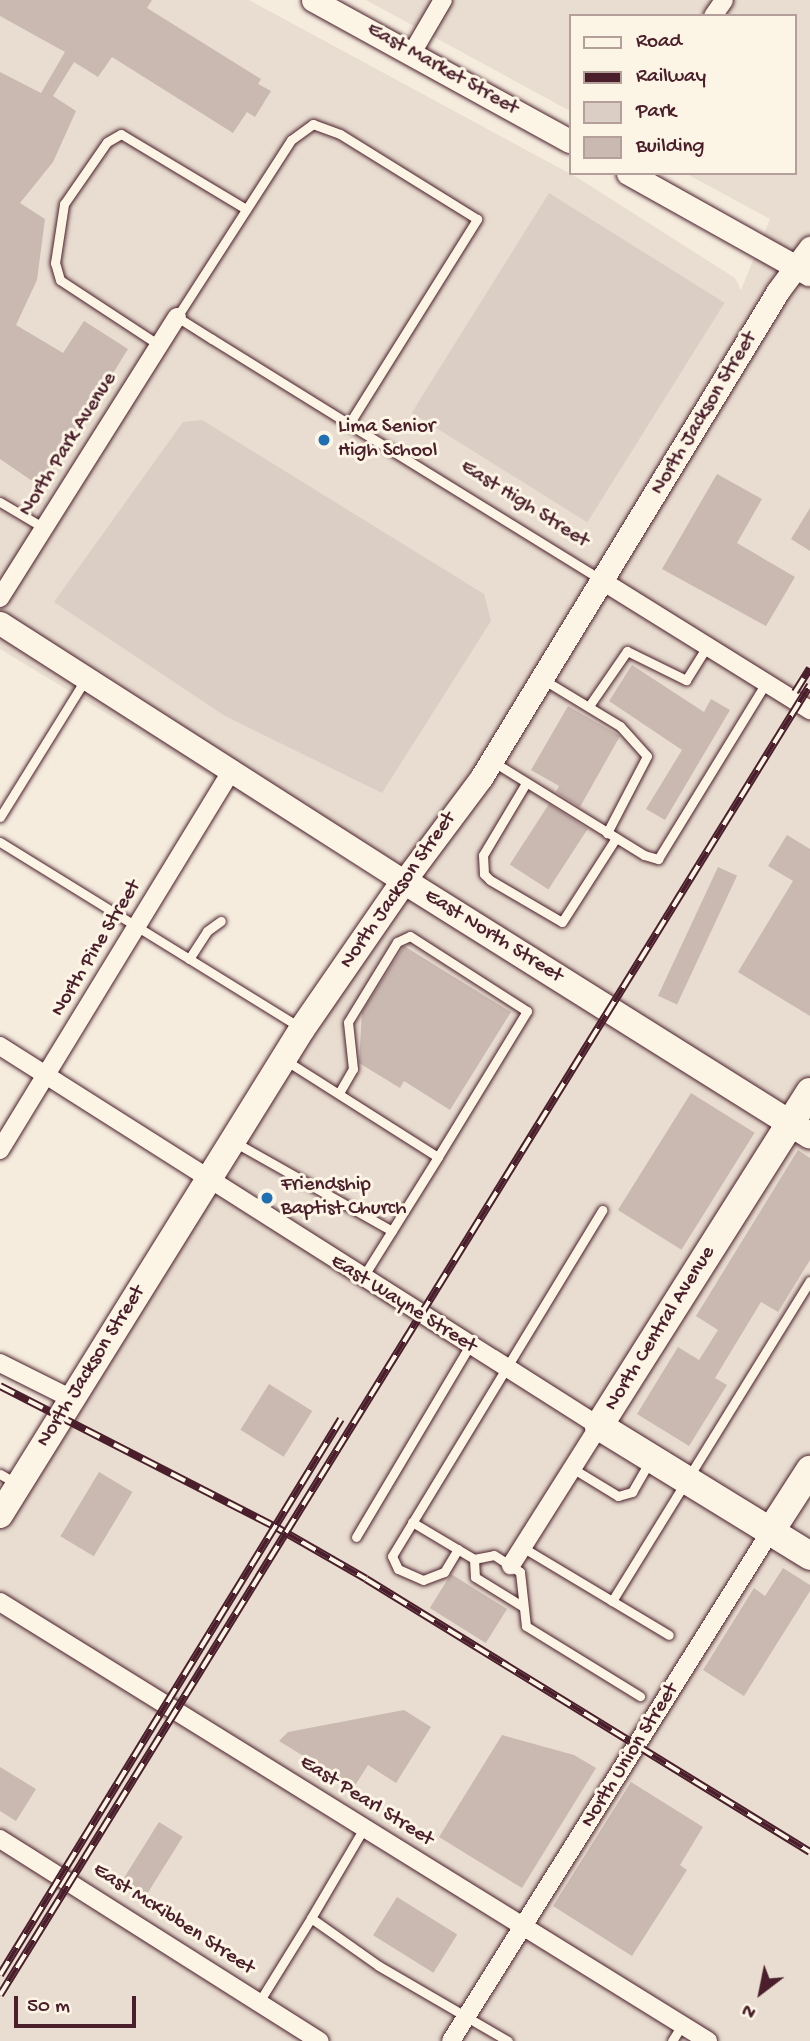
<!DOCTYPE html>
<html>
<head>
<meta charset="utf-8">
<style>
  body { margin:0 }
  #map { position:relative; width:810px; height:2041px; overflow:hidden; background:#f5ecde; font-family:"Gochi Hand",sans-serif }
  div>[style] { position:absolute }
  .built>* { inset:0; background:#e8ddd0 }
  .green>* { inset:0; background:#dbcec4; transform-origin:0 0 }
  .building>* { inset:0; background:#cab9b1; transform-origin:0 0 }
  .roads { filter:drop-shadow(0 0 2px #4a1f2b) drop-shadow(0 0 2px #4a1f2b) }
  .service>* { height:9px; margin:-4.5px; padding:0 4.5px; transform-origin:4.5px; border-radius:4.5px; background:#fcf5e5 }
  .minor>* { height:18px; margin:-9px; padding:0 9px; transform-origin:9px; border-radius:9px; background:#fcf5e5 }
  .tertiary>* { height:23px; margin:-11.5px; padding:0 11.5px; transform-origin:11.5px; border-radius:11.5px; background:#fcf5e5 }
  .secondary>* { height:26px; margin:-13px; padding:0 13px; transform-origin:13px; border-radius:13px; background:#fcf5e5 }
  .primary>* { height:28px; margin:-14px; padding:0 14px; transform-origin:14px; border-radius:14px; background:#fcf5e5 }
  .rail>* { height:8px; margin-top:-4px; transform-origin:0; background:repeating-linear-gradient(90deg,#fcf5e5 0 16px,#4a1f2b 0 32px); box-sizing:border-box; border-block:2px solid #4a1f2b }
  .dots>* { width:19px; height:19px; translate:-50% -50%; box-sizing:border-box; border:4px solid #fcf5e5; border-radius:50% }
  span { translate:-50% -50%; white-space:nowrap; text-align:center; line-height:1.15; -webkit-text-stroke:6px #fcf5e5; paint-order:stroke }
  .street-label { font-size:21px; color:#4a1f2b }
  .poi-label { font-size:21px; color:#4a1f2b }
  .left { translate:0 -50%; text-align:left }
  .legend { position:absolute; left:569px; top:14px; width:228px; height:161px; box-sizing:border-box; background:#fcf5e5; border:2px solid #b59f9b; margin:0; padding:9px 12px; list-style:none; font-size:21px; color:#4a1f2b }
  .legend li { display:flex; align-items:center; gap:14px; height:35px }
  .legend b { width:35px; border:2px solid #b59f9b }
  .north { position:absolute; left:726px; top:1957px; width:70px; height:70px; -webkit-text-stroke:5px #fcf5e5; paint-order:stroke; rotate:212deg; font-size:19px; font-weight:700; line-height:28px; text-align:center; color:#4a1f2b }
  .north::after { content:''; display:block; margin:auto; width:24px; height:32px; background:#4a1f2b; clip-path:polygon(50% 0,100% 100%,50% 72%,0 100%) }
  .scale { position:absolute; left:14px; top:1996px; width:122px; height:32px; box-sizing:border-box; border:4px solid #4a1f2b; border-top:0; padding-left:9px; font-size:21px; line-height:24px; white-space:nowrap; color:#4a1f2b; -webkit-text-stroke:5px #fcf5e5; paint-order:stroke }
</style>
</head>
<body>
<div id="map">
  <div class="built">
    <div style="clip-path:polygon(0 0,249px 0,578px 178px,735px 278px,741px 290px,770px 219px,685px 173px,794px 173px,794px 16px,570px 16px,570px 111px,366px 0,810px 0,810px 2041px,0 2041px,0 1515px,403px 881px,317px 841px,0 649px)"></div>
  </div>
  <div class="green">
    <div style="left:549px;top:193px;width:207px;height:259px;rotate:32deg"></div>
    <div style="clip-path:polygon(202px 420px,484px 594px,491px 621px,382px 793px,225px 716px,54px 602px,183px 422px)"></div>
  </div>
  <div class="building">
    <div style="clip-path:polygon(0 0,152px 0,147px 8px,261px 79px,258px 84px,271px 91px,255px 117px,247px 112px,233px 133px,112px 57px,98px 77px,74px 62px,53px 96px,76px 111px,53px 162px,20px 203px,45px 219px,37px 280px,16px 325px,63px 353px,84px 321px,128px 349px,92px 407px,96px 409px,41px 487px,0 459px,0 72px,41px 93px,65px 52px,0 16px)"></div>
    <div style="clip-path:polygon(717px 474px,762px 499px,737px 543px,795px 577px,766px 626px,662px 569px)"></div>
    <div style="clip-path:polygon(810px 508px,810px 551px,791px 539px)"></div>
    <div style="clip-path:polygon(632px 665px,704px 712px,711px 699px,730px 710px,665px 820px,646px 809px,682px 750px,609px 701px)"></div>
    <div style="clip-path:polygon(568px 706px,620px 736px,580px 807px,556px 792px,559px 786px,531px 770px)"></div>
    <div style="left:549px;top:804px;width:46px;height:72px;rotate:33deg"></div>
    <div style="clip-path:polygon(787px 835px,810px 849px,810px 1016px,738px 972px,793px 881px,768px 866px)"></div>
    <div style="left:718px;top:867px;width:21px;height:142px;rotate:25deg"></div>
    <div style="clip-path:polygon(404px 946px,511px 1012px,450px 1110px,404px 1081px,400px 1088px,359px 1063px,362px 1012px)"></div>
    <div style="left:691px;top:1093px;width:75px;height:138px;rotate:32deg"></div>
    <div style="clip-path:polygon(798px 1150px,810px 1158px,810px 1260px,778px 1312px,761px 1302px,715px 1378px,727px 1385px,689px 1446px,637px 1414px,678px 1347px,699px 1360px,718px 1330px,696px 1316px)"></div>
    <div style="left:269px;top:1384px;width:51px;height:54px;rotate:32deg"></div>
    <div style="left:99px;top:1472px;width:39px;height:75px;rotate:31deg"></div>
    <div style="clip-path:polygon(783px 1568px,810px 1585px,810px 1591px,744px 1696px,703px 1670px,754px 1588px,765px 1596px)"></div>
    <div style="left:451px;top:1574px;width:66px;height:40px;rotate:32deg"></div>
    <div style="clip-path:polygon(404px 1710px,431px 1727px,396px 1783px,368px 1765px,354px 1787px,279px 1741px,288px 1732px)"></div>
    <div style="clip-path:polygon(502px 1735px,574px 1755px,596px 1768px,522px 1888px,439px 1837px)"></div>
    <div style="clip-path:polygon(0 1767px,36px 1789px,16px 1821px,0 1811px)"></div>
    <div style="clip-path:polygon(631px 1782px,703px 1827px,680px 1865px,687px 1870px,632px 1956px,553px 1906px)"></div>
    <div style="left:159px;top:1822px;width:28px;height:75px;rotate:32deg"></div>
    <div style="left:397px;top:1897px;width:71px;height:45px;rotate:32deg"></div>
  </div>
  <div class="roads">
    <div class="service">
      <div style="left:159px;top:345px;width:118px;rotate:-146.7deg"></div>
      <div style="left:60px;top:280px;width:18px;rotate:-106deg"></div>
      <div style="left:55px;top:263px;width:60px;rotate:-81.3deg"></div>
      <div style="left:64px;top:204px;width:75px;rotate:-55.3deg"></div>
      <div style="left:107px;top:142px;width:16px;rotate:-30deg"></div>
      <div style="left:121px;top:134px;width:146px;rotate:31deg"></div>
      <div style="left:349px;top:424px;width:242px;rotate:-58deg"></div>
      <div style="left:477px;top:219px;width:161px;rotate:-148.2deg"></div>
      <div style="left:340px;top:134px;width:29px;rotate:-160deg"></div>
      <div style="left:313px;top:124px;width:27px;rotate:144deg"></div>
      <div style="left:291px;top:140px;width:211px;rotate:122.8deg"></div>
      <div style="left:177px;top:317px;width:41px;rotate:32.2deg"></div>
      <div style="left:212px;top:339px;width:161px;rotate:31.8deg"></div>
      <div style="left:349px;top:424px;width:295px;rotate:31.7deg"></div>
      <div style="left:0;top:502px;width:51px;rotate:30.6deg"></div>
      <div style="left:544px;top:680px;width:89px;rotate:31.2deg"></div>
      <div style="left:620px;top:726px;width:40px;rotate:48deg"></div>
      <div style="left:647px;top:756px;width:87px;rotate:117.5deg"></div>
      <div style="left:589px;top:706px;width:67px;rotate:-55.4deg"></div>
      <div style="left:627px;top:651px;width:66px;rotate:26.2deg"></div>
      <div style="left:686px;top:680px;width:40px;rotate:-58deg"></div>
      <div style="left:492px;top:761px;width:179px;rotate:31.7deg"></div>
      <div style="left:644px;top:855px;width:15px;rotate:16deg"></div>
      <div style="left:658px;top:859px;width:206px;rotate:-58.5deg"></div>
      <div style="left:526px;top:783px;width:84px;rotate:120.8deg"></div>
      <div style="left:483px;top:855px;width:19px;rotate:87deg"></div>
      <div style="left:484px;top:874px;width:8px;rotate:45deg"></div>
      <div style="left:490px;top:880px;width:83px;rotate:30.3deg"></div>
      <div style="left:562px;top:922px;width:100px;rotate:-57.3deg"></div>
      <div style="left:0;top:817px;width:161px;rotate:-58.2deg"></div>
      <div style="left:0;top:842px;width:352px;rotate:31.7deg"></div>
      <div style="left:189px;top:959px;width:33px;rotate:-57deg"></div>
      <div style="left:207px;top:931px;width:17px;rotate:-36deg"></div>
      <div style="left:285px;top:1060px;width:181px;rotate:32.4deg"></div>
      <div style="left:438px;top:1157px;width:142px;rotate:122deg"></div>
      <div style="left:339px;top:1093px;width:28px;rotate:-60deg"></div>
      <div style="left:353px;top:1069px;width:47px;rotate:-96.1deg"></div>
      <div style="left:348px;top:1022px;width:94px;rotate:-58.5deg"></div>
      <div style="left:397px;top:942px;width:14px;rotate:-25deg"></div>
      <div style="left:410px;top:936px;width:139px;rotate:32.7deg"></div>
      <div style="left:527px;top:1011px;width:171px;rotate:121.4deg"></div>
      <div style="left:236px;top:1143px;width:179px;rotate:29.4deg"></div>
      <div style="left:572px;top:1468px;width:54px;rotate:31.3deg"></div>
      <div style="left:618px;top:1496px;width:15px;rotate:-16deg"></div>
      <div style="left:632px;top:1492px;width:34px;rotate:-60deg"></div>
      <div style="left:0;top:1474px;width:20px;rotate:30deg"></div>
      <div style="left:412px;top:1522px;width:72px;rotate:30.8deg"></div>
      <div style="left:474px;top:1559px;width:20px;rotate:-11deg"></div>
      <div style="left:494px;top:1555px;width:31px;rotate:33deg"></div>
      <div style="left:520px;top:1572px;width:54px;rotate:83.7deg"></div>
      <div style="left:526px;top:1626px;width:134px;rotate:31.6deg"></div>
      <div style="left:356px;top:1537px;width:221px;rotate:-59.3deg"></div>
      <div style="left:522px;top:1547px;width:171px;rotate:30.9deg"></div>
      <div style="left:458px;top:1549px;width:27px;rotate:121deg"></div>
      <div style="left:444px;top:1572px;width:22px;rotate:159deg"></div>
      <div style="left:423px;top:1580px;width:27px;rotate:-156deg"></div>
      <div style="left:398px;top:1569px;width:14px;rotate:-115deg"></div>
      <div style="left:392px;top:1556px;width:405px;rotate:-58.7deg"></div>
      <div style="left:474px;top:1559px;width:18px;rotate:87deg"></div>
      <div style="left:475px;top:1577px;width:55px;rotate:31.7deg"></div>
      <div style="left:612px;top:1601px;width:376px;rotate:-58.3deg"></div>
      <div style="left:364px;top:1828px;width:104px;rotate:120.5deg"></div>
      <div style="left:311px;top:1918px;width:83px;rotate:35.2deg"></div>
      <div style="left:379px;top:1966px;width:149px;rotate:30.2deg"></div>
      <div style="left:259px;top:2002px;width:99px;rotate:-58.2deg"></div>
      <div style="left:672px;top:2041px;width:19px;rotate:-58deg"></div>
    </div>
    <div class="minor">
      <div style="left:713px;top:16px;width:19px;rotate:-55deg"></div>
      <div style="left:412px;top:53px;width:61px;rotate:-59.7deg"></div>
      <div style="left:604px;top:582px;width:243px;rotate:31.9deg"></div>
      <div style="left:0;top:598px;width:332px;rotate:-57.8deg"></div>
      <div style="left:0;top:1046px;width:709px;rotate:32.39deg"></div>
      <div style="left:599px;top:1426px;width:165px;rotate:122.3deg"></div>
      <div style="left:0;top:1150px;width:443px;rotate:-58.6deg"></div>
      <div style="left:0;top:1363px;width:80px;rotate:26.6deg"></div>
      <div style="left:0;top:1602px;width:833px;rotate:31.8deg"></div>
      <div style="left:0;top:1839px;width:378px;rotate:32.3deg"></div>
      <div style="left:451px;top:2041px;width:601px;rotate:-57.92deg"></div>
    </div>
    <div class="tertiary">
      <div style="left:313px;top:0;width:293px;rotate:28.8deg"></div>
      <div style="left:628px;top:173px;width:207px;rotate:29.2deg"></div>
      <div style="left:0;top:623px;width:479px;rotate:32.6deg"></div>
      <div style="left:404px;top:881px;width:129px;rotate:-53.2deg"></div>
      <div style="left:481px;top:778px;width:570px;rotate:-58.62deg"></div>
      <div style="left:778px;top:291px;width:54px;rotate:-53.3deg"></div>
    </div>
    <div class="secondary">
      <div style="left:0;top:1515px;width:572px;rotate:-58.14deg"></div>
      <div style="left:302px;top:1029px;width:180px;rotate:-55.4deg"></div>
      <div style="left:404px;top:881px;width:479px;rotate:32.1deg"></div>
    </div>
    <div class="primary">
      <div style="left:810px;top:1092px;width:395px;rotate:122.3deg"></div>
      <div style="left:599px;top:1426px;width:248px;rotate:31.6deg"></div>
      <div style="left:770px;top:1532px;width:74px;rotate:-57.2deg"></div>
    </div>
  </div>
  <div class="rail">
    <div style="left:795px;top:692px;width:28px;rotate:-58deg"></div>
    <div style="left:0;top:1386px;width:308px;rotate:27.1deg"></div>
    <div style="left:274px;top:1526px;width:106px;rotate:29.9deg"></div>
    <div style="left:366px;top:1579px;width:521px;rotate:31.59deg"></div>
    <div style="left:0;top:1975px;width:652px;rotate:-58.48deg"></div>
    <div style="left:0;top:1995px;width:1540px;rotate:-58.27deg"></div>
  </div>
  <div class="dots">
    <div style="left:324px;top:440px;background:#1f6fb2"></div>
    <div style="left:267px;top:1198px;background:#1f6fb2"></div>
  </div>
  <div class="street-label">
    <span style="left:442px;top:70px;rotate:29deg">East Market Street</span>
    <span style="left:705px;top:414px;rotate:-59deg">North Jackson Street</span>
    <span style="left:69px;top:445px;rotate:-58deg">North Park Avenue</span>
    <span style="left:524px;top:505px;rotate:32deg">East High Street</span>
    <span style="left:399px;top:891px;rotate:-55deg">North Jackson Street</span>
    <span style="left:493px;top:937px;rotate:32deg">East North Street</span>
    <span style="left:97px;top:949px;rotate:-59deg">North Pine Street</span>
    <span style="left:403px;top:1305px;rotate:32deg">East Wayne Street</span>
    <span style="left:661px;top:1329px;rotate:-58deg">North Central Avenue</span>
    <span style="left:92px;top:1367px;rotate:-58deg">North Jackson Street</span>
    <span style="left:631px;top:1756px;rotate:-58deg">North Union Street</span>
    <span style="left:366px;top:1802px;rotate:32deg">East Pearl Street</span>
    <span style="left:173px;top:1920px;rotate:33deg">East McKibben Street</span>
  </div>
  <div class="poi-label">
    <span class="left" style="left:338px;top:440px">Lima Senior<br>High School</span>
    <span class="left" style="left:281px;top:1198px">Friendship<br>Baptist Church</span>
  </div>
  <ul class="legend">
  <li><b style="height:9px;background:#fcf5e5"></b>Road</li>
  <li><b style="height:9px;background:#4a1f2b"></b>Railway</li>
  <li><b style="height:19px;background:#dbcec4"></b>Park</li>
  <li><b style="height:19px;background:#cab9b1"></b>Building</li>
  </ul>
  <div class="north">N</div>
  <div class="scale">50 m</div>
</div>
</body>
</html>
